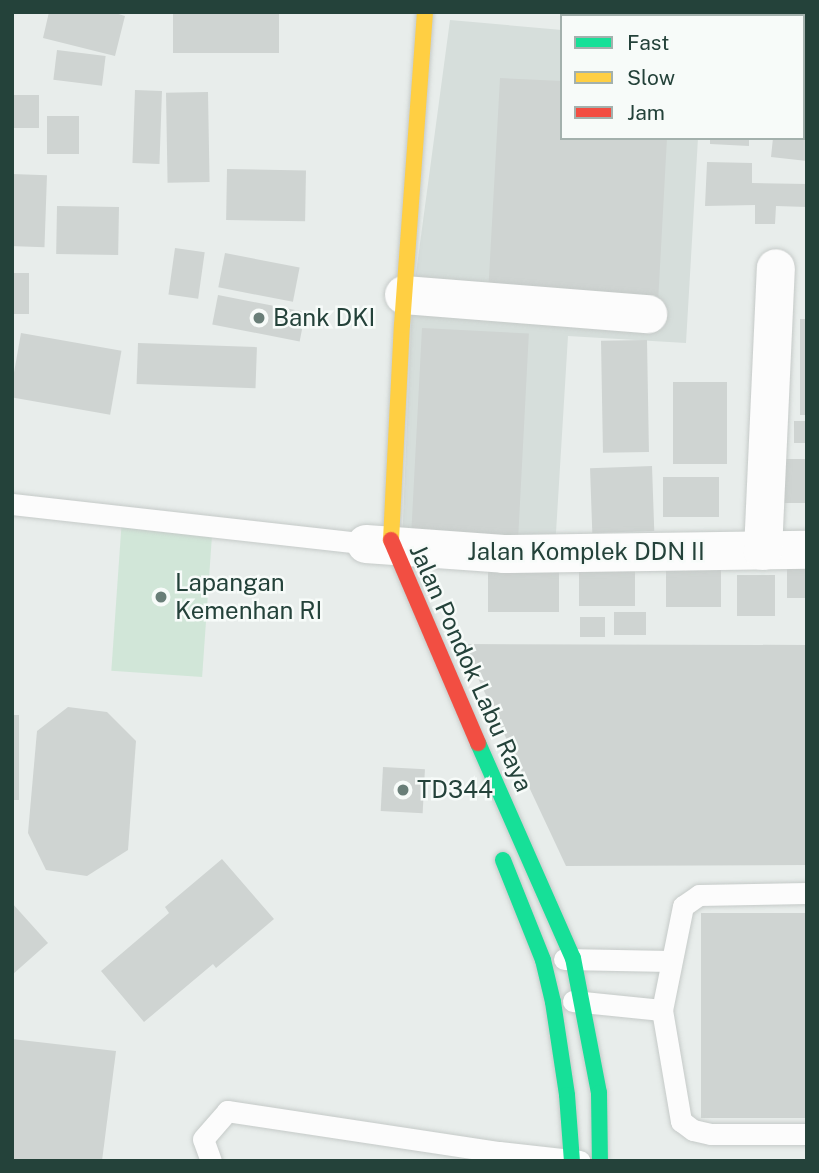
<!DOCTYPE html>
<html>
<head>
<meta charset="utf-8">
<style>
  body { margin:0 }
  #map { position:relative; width:819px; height:1173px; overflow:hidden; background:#e8edeb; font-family:"Public Sans",sans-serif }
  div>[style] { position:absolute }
  .built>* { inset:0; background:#d6dedb }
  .green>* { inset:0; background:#d1e6d8; transform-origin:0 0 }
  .building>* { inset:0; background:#cfd4d2; transform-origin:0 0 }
  .roads { filter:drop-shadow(0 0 2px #c5cac8) drop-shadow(0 0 2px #c5cac8) }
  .lane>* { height:21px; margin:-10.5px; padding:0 10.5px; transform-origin:10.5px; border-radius:10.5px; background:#fcfcfc }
  .street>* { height:38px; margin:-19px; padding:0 19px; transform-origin:19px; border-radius:19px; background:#fcfcfc }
  .fast>* { height:16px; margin:-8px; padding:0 8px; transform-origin:8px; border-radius:8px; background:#16e098 }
  .slow>* { height:16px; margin:-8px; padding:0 8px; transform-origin:8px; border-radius:8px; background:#ffcf43 }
  .jam>* { height:16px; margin:-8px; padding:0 8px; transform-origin:8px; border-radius:8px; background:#f24e42 }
  .dots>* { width:19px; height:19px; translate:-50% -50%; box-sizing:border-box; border:4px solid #f7fbf9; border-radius:50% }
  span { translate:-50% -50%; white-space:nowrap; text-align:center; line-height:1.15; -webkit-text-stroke:5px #f7fbf9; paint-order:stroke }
  .poi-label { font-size:24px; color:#24423a }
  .left { translate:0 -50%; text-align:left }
  .street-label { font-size:24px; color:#24423a }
  .frame { position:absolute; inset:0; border:14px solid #24423a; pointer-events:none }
  .legend { position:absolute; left:560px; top:14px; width:245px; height:126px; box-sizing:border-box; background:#f7fbf9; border:2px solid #a3b1ad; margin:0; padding:9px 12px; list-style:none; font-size:21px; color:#24423a }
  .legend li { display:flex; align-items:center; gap:14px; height:35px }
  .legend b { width:35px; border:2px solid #a3b1ad }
</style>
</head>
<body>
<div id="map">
  <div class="built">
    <div style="clip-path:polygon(450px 20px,562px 30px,562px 138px,698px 138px,686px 343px,568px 336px,555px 549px,402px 545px,412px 303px)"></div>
  </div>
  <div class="green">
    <div style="left:122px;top:518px;width:91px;height:153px;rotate:4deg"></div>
  </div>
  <div class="building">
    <div style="clip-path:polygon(49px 12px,112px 12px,125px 16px,115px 56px,43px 38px)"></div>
    <div style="left:173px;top:12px;width:106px;height:41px"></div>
    <div style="left:57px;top:50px;width:49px;height:30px;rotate:7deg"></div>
    <div style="clip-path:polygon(803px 75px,807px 76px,807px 161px,771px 157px,773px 138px,803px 138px)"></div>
    <div style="clip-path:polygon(500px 78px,562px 81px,562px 138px,667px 138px,658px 303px,488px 295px)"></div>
    <div style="left:135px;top:90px;width:27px;height:73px;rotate:2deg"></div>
    <div style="left:208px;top:92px;width:90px;height:42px;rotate:89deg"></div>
    <div style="left:12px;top:95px;width:27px;height:33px"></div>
    <div style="left:47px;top:116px;width:32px;height:38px"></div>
    <div style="clip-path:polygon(710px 138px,749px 138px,749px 146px,710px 144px)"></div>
    <div style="clip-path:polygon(707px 162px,752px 163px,752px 183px,807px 184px,807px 207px,776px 206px,775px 224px,755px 224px,755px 205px,705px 206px)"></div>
    <div style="left:227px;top:169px;width:79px;height:51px;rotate:1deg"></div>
    <div style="left:12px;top:174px;width:35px;height:72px;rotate:2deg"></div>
    <div style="left:57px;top:206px;width:62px;height:48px;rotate:1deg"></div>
    <div style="left:175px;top:248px;width:30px;height:47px;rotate:8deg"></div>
    <div style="left:225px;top:253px;width:76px;height:35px;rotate:11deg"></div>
    <div style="left:12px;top:273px;width:17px;height:41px"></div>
    <div style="left:218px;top:295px;width:89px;height:30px;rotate:11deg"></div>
    <div style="left:800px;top:319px;width:7px;height:96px"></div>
    <div style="left:422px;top:328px;width:107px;height:213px;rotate:3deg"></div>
    <div style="left:21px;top:333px;width:102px;height:65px;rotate:10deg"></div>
    <div style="left:647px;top:340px;width:112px;height:46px;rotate:89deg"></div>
    <div style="left:138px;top:343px;width:119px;height:41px;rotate:2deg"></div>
    <div style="left:673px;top:382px;width:54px;height:82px"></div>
    <div style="left:794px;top:421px;width:13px;height:22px"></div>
    <div style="left:782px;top:459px;width:25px;height:44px"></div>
    <div style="left:652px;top:466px;width:65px;height:62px;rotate:88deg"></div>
    <div style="left:663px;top:477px;width:56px;height:40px"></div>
    <div style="left:666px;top:565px;width:55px;height:42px"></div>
    <div style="left:579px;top:567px;width:56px;height:39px"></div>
    <div style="left:488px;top:568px;width:71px;height:44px"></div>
    <div style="left:787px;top:569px;width:20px;height:29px"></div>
    <div style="left:737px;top:575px;width:38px;height:41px"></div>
    <div style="left:614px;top:612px;width:32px;height:23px"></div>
    <div style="left:580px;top:617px;width:25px;height:20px"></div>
    <div style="clip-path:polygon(462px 644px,807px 645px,807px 865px,566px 866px)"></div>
    <div style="clip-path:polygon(68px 707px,107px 712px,136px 741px,128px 850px,87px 876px,46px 870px,28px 833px,37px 731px)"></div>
    <div style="left:12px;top:715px;width:7px;height:85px"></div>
    <div style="left:383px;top:767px;width:42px;height:44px;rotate:3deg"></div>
    <div style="clip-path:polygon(222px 859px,274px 919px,216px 968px,213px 964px,144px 1022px,101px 971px,169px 913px,165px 907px)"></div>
    <div style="clip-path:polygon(12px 903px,48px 943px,12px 975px)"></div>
    <div style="left:807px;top:913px;width:205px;height:106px;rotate:90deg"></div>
    <div style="clip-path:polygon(12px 1039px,116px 1051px,102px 1161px,12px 1161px)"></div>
  </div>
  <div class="roads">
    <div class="lane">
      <div style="left:12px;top:504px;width:356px;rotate:6.4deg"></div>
      <div style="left:807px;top:893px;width:108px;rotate:178.9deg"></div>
      <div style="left:699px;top:895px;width:19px;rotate:145deg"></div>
      <div style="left:683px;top:906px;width:106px;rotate:101.4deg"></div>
      <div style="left:662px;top:1010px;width:113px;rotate:80.3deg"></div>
      <div style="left:681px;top:1121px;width:15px;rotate:37deg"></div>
      <div style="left:693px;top:1130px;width:18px;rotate:13deg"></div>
      <div style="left:711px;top:1134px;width:96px"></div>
      <div style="left:564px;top:959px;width:106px;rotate:1.1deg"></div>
      <div style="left:573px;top:1001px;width:89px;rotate:5.8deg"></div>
      <div style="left:211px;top:1161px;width:23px;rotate:-110deg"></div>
      <div style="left:203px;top:1139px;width:37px;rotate:-49deg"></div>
      <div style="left:227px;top:1111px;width:275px;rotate:8.6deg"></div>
      <div style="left:499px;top:1152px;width:81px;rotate:6.3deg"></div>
    </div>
    <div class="street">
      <div style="left:404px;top:295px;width:245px;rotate:4.5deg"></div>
      <div style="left:366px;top:544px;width:138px;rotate:4.1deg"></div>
      <div style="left:504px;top:554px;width:303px;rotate:-0.8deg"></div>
      <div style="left:763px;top:551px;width:283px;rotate:-87.4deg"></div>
    </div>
    <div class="fast">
      <div style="left:478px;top:743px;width:235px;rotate:66.2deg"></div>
      <div style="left:573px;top:958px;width:137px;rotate:79.1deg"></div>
      <div style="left:599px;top:1093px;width:68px;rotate:89.2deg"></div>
      <div style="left:503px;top:860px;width:108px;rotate:68.2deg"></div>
      <div style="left:543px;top:960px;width:43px;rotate:76.6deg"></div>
      <div style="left:553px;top:1002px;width:94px;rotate:81.4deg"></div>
      <div style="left:567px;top:1095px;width:66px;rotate:85.7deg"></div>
    </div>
    <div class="slow">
      <div style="left:391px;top:540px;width:215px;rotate:-87.1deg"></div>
      <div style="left:402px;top:325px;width:314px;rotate:-85.8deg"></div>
    </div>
    <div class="jam">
      <div style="left:391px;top:540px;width:221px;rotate:66.8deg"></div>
    </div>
  </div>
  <div class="dots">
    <div style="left:259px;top:318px;background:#697e78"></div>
    <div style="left:161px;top:597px;background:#697e78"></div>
    <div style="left:403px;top:790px;background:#697e78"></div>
  </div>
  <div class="poi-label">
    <span class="left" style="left:273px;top:318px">Bank DKI</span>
    <span class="left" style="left:175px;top:597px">Lapangan<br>Kemenhan RI</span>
    <span class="left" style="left:417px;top:790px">TD344</span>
  </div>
  <div class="street-label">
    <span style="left:586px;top:552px">Jalan Komplek DDN II</span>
    <span style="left:471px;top:668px;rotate:66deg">Jalan Pondok Labu Raya</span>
  </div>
  <div class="frame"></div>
  <ul class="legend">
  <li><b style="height:9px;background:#16e098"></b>Fast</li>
  <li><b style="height:9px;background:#ffcf43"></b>Slow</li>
  <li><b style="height:9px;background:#f24e42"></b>Jam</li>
  </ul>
</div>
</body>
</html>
